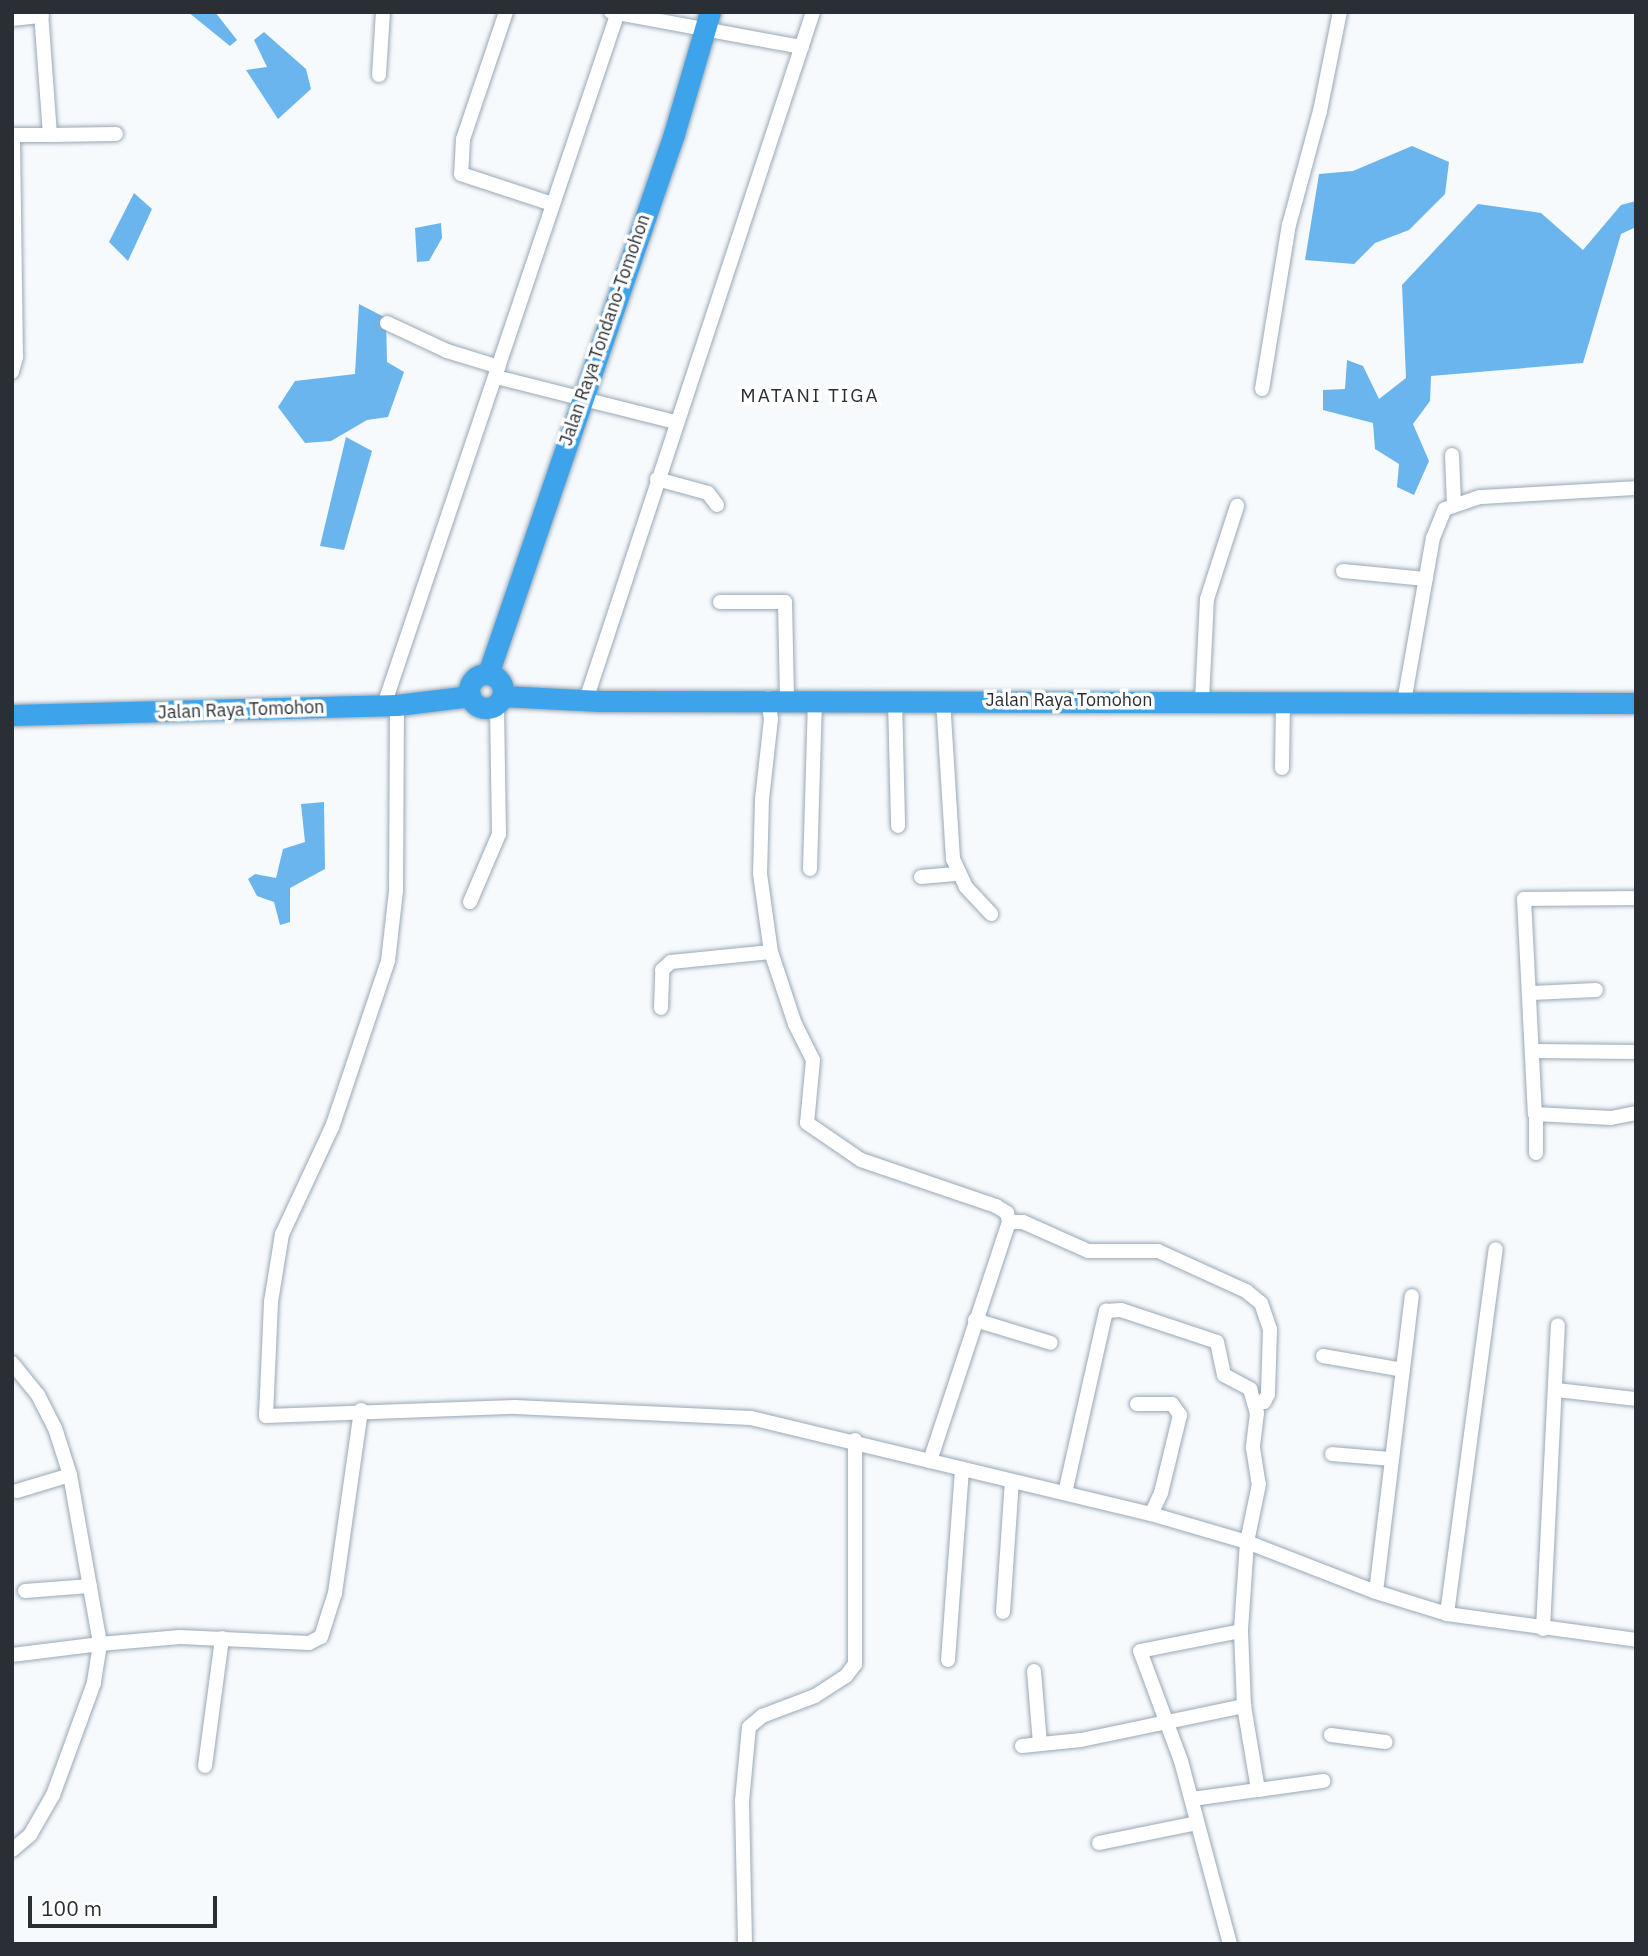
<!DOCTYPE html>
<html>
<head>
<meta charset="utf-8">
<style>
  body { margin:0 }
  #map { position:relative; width:1648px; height:1956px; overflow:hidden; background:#f7fafd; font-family:"IBM Plex Sans",sans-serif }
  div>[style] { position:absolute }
  .water>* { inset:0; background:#6ab5ee }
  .roads { filter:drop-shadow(0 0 2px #98a8b5) drop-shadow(0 0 2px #98a8b5) }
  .minor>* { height:14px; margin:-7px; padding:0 7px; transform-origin:7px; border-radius:7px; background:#fff }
  .highway>* { height:21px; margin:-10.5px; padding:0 10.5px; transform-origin:10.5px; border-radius:10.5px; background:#3da4eb }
  .highway>.ring { margin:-10.5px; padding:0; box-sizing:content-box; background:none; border:21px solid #3da4eb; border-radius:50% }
  span { translate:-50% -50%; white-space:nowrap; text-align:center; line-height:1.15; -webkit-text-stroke:7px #fff; paint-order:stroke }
  .street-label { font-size:18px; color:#292f35 }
  .neighbourhood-label { font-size:19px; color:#292f35; letter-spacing:2px }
  .frame { position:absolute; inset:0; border:14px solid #292f35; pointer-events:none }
  .scale { position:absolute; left:28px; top:1896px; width:189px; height:32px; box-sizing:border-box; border:4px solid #292f35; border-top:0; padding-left:9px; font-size:21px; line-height:24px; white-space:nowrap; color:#292f35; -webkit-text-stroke:5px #fff; paint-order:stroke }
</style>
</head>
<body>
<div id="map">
  <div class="water">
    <div style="clip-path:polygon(188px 12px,215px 12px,237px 40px,230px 46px)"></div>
    <div style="clip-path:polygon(264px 32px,306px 69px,311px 89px,278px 119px,246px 70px,267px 67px,254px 40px)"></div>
    <div style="clip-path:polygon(1412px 146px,1449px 162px,1445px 194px,1409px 230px,1375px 243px,1354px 264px,1305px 260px,1319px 174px,1353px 171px)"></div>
    <div style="clip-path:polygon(134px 193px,152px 209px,128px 261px,109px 242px)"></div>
    <div style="clip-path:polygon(1636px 201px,1636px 227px,1621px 234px,1583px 363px,1431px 376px,1430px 401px,1413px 424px,1429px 461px,1414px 495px,1397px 487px,1399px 464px,1375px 449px,1373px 423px,1323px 410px,1323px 390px,1345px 389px,1347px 360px,1363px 366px,1379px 399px,1406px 378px,1402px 285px,1478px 204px,1541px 213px,1583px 250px,1621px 205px)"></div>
    <div style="clip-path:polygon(441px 223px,442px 238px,429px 261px,417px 262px,415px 228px)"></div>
    <div style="clip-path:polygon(359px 304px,386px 318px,387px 362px,404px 372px,388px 417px,367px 420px,331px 441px,305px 443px,278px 407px,295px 381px,355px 374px)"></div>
    <div style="clip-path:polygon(346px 437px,372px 451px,344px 550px,320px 546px)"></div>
    <div style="clip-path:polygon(324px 802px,325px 869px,290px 888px,290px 922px,280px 925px,274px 902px,257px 896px,248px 879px,255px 874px,276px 878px,283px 849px,305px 842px,301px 804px)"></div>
  </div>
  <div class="roads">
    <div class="minor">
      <div style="left:506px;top:12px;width:134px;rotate:108.7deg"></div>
      <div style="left:463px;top:139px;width:35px;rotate:93deg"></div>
      <div style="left:461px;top:174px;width:96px;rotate:18.2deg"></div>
      <div style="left:611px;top:12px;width:194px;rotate:10.4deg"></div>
      <div style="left:12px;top:19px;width:30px;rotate:-6deg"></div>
      <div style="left:379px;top:75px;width:63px;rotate:-86.4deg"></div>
      <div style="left:12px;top:135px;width:38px"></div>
      <div style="left:50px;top:135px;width:123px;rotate:-94.2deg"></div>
      <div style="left:50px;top:135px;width:66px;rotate:-0.9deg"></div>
      <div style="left:387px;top:323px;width:66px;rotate:25deg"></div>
      <div style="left:447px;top:351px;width:54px;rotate:17.1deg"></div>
      <div style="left:12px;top:372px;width:16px;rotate:-75deg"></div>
      <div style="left:16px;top:357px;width:222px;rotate:-90.8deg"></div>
      <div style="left:496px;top:377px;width:185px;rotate:14.1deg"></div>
      <div style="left:1262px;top:389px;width:166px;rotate:-80.7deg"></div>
      <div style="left:1289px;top:225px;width:118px;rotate:-74.8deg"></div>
      <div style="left:1320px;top:111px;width:101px;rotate:-78.6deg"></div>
      <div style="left:1452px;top:455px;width:50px;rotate:87.7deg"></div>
      <div style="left:657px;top:479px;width:53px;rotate:15.4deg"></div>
      <div style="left:708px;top:493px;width:15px;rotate:53deg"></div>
      <div style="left:1343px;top:571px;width:83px;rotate:5.5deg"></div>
      <div style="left:720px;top:602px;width:65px"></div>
      <div style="left:785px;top:602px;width:96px;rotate:88.8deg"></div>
      <div style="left:768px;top:698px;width:21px;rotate:82deg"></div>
      <div style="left:771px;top:719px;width:81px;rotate:96.4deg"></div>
      <div style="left:762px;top:799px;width:75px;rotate:91.5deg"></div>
      <div style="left:760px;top:874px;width:79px;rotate:82deg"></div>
      <div style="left:771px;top:952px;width:76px;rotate:71.6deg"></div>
      <div style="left:795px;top:1024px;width:40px;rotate:63.4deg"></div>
      <div style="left:813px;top:1060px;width:63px;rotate:95.4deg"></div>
      <div style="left:807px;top:1123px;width:65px;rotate:34.4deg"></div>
      <div style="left:861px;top:1160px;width:143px;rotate:18.8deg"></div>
      <div style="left:996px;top:1206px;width:13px;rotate:32deg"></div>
      <div style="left:1007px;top:1213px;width:9px;rotate:77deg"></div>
      <div style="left:1009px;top:1222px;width:252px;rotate:108.3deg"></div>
      <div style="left:895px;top:699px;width:127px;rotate:88.6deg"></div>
      <div style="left:586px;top:700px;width:724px;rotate:-71.74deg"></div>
      <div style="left:943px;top:700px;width:159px;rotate:86.4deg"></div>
      <div style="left:953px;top:859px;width:31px;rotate:65deg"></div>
      <div style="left:966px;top:887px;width:37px;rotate:47deg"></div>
      <div style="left:1202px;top:700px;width:101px;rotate:-87.2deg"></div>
      <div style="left:1207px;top:599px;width:98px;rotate:-72.1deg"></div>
      <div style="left:1404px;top:702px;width:167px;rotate:-80deg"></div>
      <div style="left:1433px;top:538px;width:31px;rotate:-68deg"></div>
      <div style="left:1445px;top:509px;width:37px;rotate:-19deg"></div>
      <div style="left:1480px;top:497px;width:156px;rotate:-3.3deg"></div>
      <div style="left:384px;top:705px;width:731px;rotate:-71.34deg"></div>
      <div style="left:397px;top:705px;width:186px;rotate:90.3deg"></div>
      <div style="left:396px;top:891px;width:70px;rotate:96.5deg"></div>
      <div style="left:388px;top:961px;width:175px;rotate:108.6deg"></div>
      <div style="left:332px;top:1127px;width:118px;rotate:115deg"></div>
      <div style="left:282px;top:1234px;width:69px;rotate:99.2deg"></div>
      <div style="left:271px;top:1302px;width:114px;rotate:92.5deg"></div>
      <div style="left:266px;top:1416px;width:249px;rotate:-2.1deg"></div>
      <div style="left:515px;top:1407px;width:236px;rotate:2.7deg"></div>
      <div style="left:751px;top:1418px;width:411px;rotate:13.5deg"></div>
      <div style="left:1151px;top:1514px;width:100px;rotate:16.3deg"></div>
      <div style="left:1247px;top:1542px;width:138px;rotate:21.2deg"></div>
      <div style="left:1376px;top:1592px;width:74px;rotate:17.2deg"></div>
      <div style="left:1447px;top:1614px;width:191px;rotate:7.8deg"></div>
      <div style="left:1282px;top:768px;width:67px;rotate:-89.1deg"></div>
      <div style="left:810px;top:869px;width:170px;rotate:-88.3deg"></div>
      <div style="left:921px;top:877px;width:37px;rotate:-5deg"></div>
      <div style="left:1636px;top:898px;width:112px;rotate:179.5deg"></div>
      <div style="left:1524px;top:899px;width:215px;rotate:87.1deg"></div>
      <div style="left:1535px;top:1114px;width:76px;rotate:3deg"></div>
      <div style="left:1611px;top:1118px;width:25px;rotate:-11deg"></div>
      <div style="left:470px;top:902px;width:74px;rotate:-66.9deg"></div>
      <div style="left:499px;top:834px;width:130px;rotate:-90.9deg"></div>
      <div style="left:1532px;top:993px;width:64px;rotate:-2.7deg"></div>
      <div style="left:661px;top:1008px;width:38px;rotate:-88deg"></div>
      <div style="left:662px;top:970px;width:12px;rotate:-42deg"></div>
      <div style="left:671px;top:962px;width:100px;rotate:-5.7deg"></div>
      <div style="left:1534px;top:1051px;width:102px;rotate:0.6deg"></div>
      <div style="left:1536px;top:1116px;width:37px;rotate:90deg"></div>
      <div style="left:1009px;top:1222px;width:14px"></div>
      <div style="left:1023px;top:1222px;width:71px;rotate:24deg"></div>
      <div style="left:1088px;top:1251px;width:70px"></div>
      <div style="left:1158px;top:1251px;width:97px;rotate:24.4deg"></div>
      <div style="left:1246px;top:1291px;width:19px;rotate:39deg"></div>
      <div style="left:1261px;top:1303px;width:28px;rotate:71deg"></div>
      <div style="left:1270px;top:1329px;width:65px;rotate:91.8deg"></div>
      <div style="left:1268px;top:1394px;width:9px;rotate:117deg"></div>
      <div style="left:1264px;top:1402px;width:8px;rotate:166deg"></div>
      <div style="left:975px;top:1320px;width:79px;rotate:16.8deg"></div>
      <div style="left:1323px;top:1356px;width:81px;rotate:9.9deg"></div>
      <div style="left:12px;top:1363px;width:41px;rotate:50.9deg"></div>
      <div style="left:38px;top:1395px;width:37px;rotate:63deg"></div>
      <div style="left:55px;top:1428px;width:49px;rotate:72.3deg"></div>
      <div style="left:70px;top:1475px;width:172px;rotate:79.9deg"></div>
      <div style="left:100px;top:1644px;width:80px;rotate:-5deg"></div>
      <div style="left:180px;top:1637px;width:129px;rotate:2.7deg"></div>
      <div style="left:309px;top:1643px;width:13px;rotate:-27deg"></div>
      <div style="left:321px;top:1637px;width:46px;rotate:-72.3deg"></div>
      <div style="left:335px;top:1593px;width:185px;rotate:-81.9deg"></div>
      <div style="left:1557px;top:1390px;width:80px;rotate:6.5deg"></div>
      <div style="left:1137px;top:1404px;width:35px"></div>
      <div style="left:1172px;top:1404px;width:14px;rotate:54deg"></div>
      <div style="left:1180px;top:1415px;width:80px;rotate:103.7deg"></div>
      <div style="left:1161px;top:1493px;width:23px;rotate:115deg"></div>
      <div style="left:1332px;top:1454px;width:60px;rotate:4.8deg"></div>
      <div style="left:17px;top:1491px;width:55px;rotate:-16.8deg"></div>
      <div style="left:1065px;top:1493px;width:187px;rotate:-77.3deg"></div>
      <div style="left:1106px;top:1311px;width:15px;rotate:-4deg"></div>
      <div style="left:1121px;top:1310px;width:101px;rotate:18.4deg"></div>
      <div style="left:1217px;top:1342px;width:34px;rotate:78deg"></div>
      <div style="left:1224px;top:1375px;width:30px;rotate:28deg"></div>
      <div style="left:1250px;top:1389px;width:25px;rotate:74deg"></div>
      <div style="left:1257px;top:1413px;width:35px;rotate:97deg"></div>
      <div style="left:1253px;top:1448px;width:36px;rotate:81deg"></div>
      <div style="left:1259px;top:1484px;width:59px;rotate:101.7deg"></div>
      <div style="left:1247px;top:1542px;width:89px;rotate:93.9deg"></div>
      <div style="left:1241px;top:1631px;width:75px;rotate:87.7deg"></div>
      <div style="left:1244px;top:1706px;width:85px;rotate:80.5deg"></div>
      <div style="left:1258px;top:1790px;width:66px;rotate:-7.9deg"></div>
      <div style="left:25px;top:1591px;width:65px;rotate:-4.4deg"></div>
      <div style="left:1376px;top:1592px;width:298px;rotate:-83.1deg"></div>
      <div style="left:1003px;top:1612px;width:131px;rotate:-86.1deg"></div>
      <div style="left:1447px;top:1614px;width:368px;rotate:-82.4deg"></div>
      <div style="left:1543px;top:1629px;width:304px;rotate:-87.2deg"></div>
      <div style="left:12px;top:1655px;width:89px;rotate:-7.1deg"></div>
      <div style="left:100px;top:1644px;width:39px;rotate:99deg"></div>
      <div style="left:94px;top:1683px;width:119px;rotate:110.1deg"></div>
      <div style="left:53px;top:1795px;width:46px;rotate:119.9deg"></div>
      <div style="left:30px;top:1835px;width:23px;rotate:140deg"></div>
      <div style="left:948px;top:1660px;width:192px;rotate:-85.8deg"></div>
      <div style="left:1034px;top:1671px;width:73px;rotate:85.3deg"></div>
      <div style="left:1331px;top:1735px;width:55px;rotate:7.3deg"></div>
      <div style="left:1022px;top:1746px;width:59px;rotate:-5.8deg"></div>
      <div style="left:1081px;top:1740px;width:167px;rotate:-11.8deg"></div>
      <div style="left:205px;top:1766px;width:129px;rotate:-82.4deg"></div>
      <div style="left:1192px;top:1799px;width:67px;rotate:-7.8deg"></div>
      <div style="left:1099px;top:1843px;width:100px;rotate:-11.5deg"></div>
      <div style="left:745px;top:1944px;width:143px;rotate:-91.2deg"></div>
      <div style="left:742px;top:1801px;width:74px;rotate:-84.6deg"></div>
      <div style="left:749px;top:1727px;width:17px;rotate:-40deg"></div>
      <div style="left:762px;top:1716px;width:57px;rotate:-20.7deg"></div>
      <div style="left:815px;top:1696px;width:37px;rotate:-33deg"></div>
      <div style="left:846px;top:1676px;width:15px;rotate:-53deg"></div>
      <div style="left:855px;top:1664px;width:224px;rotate:-90deg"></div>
      <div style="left:1230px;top:1944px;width:189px;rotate:-105deg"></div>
      <div style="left:1181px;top:1761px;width:117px;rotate:-110.4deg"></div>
      <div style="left:1140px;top:1651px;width:103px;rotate:-11.2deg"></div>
    </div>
    <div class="highway">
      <div style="left:488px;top:674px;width:571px;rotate:-70.99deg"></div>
      <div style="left:674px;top:134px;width:127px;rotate:-73.6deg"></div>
      <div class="ring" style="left:469px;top:674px;width:13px;height:13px"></div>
      <div style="left:502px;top:696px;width:98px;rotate:2.9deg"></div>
      <div style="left:600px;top:701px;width:1036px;rotate:0.11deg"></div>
      <div style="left:12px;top:715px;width:385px;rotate:-1.5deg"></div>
      <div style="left:397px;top:705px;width:74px;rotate:-7deg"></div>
    </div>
  </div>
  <div class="street-label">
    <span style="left:605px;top:330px;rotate:-71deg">Jalan Raya Tondano-Tomohon</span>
    <span style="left:1069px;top:700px">Jalan Raya Tomohon</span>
    <span style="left:241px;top:710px;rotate:-2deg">Jalan Raya Tomohon</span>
  </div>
  <div class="neighbourhood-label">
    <span style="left:810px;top:396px">MATANI TIGA</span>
  </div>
  <div class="frame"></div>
  <div class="scale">100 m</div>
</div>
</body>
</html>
